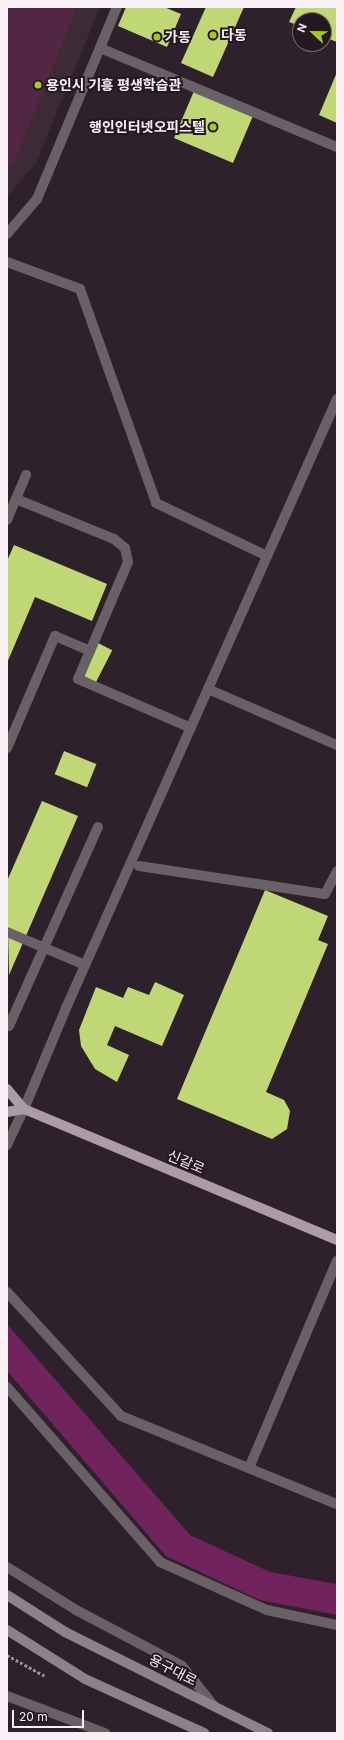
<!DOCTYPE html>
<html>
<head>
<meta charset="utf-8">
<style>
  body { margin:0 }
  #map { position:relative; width:344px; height:1740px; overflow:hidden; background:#2f212b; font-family:Inter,"Noto Sans KR",sans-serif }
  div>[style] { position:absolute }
  .built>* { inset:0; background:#3d2a37 }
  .green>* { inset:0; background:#522746 }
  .water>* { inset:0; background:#70235d }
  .building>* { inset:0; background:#bfd875; transform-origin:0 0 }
  .path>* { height:2.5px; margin-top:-1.25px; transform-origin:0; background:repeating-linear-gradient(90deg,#9c9199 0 3px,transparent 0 5px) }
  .service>* { height:10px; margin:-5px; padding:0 5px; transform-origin:5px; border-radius:5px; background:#696166 }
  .minor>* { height:10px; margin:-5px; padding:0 5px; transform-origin:5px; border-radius:5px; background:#696166 }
  .tertiary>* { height:10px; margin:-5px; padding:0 5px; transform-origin:5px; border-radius:5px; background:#696166 }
  .secondary>* { height:10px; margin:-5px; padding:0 5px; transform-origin:5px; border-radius:5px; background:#8e828a }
  .primary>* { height:10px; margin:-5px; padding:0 5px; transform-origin:5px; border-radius:5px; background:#ab9ca5 }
  .dots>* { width:11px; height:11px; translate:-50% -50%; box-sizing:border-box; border:2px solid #251821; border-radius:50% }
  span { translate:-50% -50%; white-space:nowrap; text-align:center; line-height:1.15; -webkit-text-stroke:4px #251821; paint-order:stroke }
  .poi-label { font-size:14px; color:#f9f0f6; font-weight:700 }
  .left { translate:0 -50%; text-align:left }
  .right { translate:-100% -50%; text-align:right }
  .street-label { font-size:14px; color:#f9f0f6 }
  .frame { position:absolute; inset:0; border:8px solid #f9f0f6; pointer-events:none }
  .north { position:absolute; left:292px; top:12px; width:40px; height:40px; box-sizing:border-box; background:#251821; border:1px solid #7a6e76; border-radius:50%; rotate:292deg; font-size:11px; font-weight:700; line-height:16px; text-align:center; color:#f9f0f6 }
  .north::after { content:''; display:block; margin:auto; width:14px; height:18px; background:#a7c81f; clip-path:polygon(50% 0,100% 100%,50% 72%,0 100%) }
  .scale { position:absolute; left:12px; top:1710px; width:72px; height:18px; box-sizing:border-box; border:2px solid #f9f0f6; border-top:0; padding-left:5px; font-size:12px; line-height:14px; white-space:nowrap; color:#f9f0f6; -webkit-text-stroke:3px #251821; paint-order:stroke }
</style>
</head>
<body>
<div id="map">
  <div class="built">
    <div style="clip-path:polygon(7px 7px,100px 7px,36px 163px,7px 197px)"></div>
  </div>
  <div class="green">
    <div style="clip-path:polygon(7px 7px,77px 7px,14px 163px,7px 168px)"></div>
  </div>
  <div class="water">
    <div style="clip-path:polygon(7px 1324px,190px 1535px,270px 1572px,337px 1584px,337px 1615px,260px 1600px,166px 1556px,7px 1371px)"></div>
  </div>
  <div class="building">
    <div style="clip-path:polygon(126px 7px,164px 7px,181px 14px,167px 47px,118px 26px)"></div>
    <div style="clip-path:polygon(206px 7px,244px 7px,213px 77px,181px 63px)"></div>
    <div style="clip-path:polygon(296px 7px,337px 7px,337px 42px,324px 37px,324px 20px,300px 20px,300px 26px,289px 22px)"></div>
    <div style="clip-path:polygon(337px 72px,337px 123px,319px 115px)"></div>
    <div style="left:194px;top:91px;width:64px;height:51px;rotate:23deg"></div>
    <div style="clip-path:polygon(14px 545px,107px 584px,92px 621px,35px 597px,7px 663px,7px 561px)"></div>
    <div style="left:98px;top:643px;width:16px;height:36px;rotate:27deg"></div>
    <div style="left:64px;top:751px;width:35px;height:25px;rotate:22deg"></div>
    <div style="clip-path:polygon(42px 801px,78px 816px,9px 975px,7px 881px)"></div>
    <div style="clip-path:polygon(265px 890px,328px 916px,318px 940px,328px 944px,266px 1092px,284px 1100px,290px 1111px,287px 1129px,272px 1139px,177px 1099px)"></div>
    <div style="clip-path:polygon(155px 982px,184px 995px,162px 1046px,115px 1026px,107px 1045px,129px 1055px,117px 1082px,95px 1069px,81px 1046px,79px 1030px,96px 987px,123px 998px,128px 987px,149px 995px)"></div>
  </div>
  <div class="path">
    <div style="left:7px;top:1655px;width:43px;rotate:28.9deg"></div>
  </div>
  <div class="service">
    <div style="left:16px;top:499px;width:106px;rotate:22.2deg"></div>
    <div style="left:114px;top:539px;width:14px;rotate:39deg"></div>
    <div style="left:125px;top:548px;width:14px;rotate:78deg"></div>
    <div style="left:128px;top:562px;width:127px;rotate:113.1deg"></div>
    <div style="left:78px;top:679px;width:123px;rotate:23.4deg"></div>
    <div style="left:7px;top:520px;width:49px;rotate:-67.1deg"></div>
    <div style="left:7px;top:748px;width:122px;rotate:-66.8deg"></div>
    <div style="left:55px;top:636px;width:38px;rotate:23deg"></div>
    <div style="left:139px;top:866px;width:188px;rotate:8.6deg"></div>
    <div style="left:325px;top:894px;width:26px;rotate:-62deg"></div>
    <div style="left:7px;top:932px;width:85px;rotate:22.9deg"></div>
    <div style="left:9px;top:1026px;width:218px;rotate:-65.9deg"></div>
    <div style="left:7px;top:1145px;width:40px;rotate:-65deg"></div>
    <div style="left:7px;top:1292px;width:168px;rotate:47.4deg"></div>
    <div style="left:121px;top:1416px;width:233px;rotate:22.2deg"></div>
    <div style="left:7px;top:1387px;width:232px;rotate:48.8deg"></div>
    <div style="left:160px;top:1562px;width:117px;rotate:24.2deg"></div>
    <div style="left:267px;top:1610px;width:72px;rotate:12.1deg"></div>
    <div style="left:249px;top:1468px;width:225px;rotate:-67deg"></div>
    <div style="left:7px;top:1696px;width:105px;rotate:20.7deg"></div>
  </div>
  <div class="minor">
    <div style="left:100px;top:48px;width:257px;rotate:22.7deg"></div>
    <div style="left:7px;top:234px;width:46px;rotate:-49.4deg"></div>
    <div style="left:37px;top:199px;width:208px;rotate:-67.4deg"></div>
    <div style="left:7px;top:262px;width:78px;rotate:20.3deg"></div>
    <div style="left:80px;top:289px;width:227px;rotate:70.4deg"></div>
    <div style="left:156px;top:503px;width:123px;rotate:25.5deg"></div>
    <div style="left:208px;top:689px;width:141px;rotate:23.5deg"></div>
    <div style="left:24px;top:1109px;width:109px;rotate:-67.4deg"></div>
    <div style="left:66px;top:1008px;width:667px;rotate:-66.01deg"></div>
  </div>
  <div class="tertiary">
    <div style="left:7px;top:1567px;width:81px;rotate:31.9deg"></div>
    <div style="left:76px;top:1610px;width:120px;rotate:27.8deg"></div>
    <div style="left:182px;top:1666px;width:51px;rotate:51.3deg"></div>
  </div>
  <div class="secondary">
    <div style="left:7px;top:1595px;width:69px;rotate:32.5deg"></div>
    <div style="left:65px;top:1632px;width:227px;rotate:26.5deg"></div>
    <div style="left:7px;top:1630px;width:92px;rotate:32.1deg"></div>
    <div style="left:85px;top:1679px;width:131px;rotate:24.4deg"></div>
  </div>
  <div class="primary">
    <div style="left:7px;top:1089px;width:26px;rotate:50deg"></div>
    <div style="left:24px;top:1109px;width:339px;rotate:22.7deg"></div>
    <div style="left:7px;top:1112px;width:17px;rotate:-10deg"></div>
  </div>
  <div class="dots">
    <div style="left:213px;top:35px;background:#a7c81f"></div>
    <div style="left:157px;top:37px;background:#a7c81f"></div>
    <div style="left:38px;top:85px;background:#a7c81f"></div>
    <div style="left:213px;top:127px;background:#a7c81f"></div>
  </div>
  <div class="poi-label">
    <span class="left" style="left:221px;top:35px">다동</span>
    <span class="left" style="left:165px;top:37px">가동</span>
    <span class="left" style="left:46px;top:85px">용인시 기흥 평생학습관</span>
    <span class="right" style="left:205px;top:127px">행인인터넷오피스텔</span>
  </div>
  <div class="street-label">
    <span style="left:186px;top:1162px;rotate:23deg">신갈로</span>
    <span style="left:173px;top:1670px;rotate:27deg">용구대로</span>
  </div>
  <div class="frame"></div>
  <div class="north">N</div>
  <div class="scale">20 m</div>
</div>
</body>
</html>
